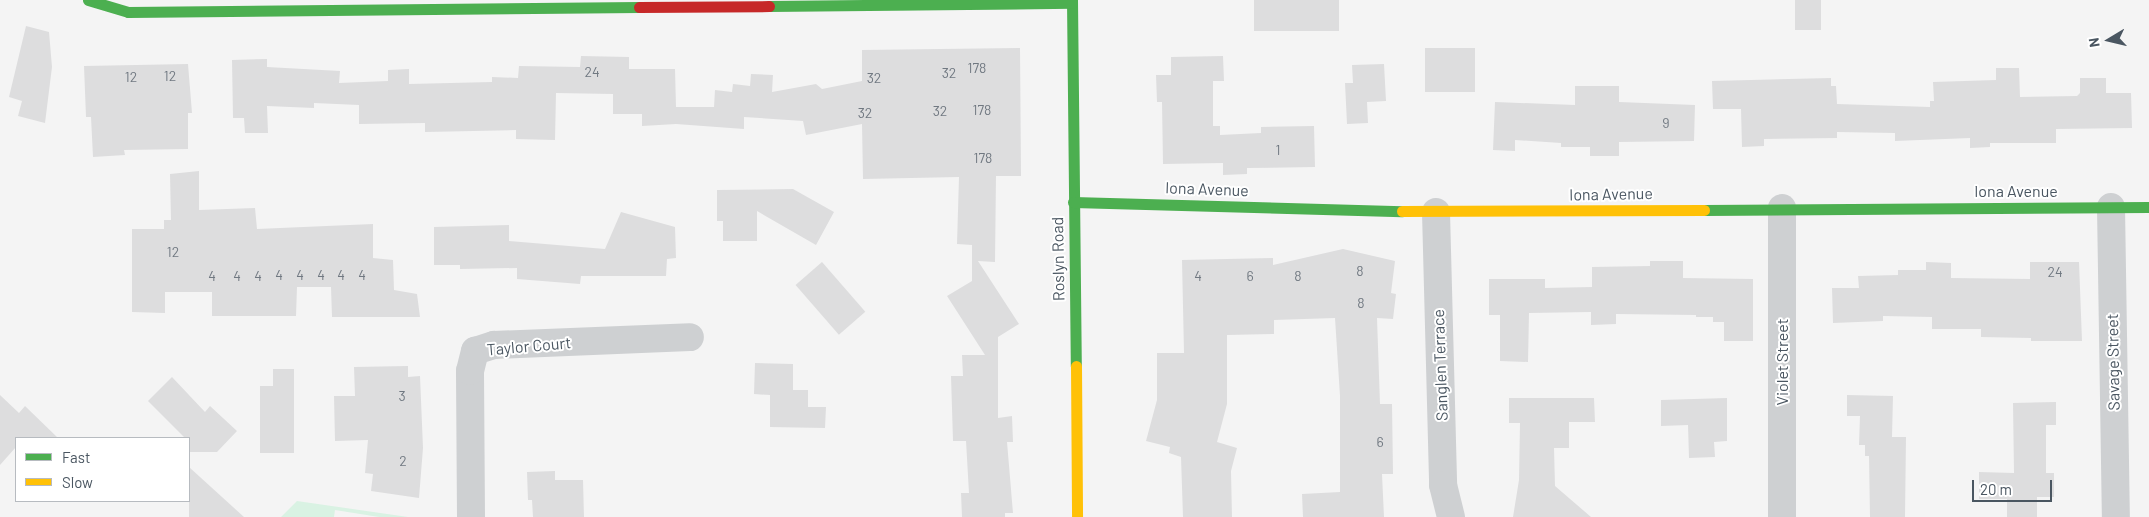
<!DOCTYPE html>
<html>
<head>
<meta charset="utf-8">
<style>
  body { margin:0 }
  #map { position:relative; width:2149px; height:517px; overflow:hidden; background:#f4f4f4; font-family:Barlow,sans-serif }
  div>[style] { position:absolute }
  .green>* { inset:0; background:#d9f2e3 }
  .building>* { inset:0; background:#ddddde; transform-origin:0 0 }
  .street>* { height:28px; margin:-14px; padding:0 14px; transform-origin:14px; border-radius:14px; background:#ced0d2 }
  .fast>* { height:11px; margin:-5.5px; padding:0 5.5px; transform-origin:5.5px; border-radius:5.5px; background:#4caf50 }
  .slow>* { height:11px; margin:-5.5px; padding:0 5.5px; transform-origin:5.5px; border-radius:5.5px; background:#ffc107 }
  .jam>* { height:11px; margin:-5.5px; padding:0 5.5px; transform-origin:5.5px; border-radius:5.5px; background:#c62828 }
  span { translate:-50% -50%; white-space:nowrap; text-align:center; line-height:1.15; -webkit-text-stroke:4px #fff; paint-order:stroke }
  .number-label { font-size:14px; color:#707881 }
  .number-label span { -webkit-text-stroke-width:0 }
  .street-label { font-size:16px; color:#4a5661 }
  .legend { position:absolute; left:15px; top:437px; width:175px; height:65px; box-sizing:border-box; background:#fff; border:1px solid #b7bbc0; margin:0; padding:6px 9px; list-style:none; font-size:15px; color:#4a5661 }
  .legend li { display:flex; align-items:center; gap:10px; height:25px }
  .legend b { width:25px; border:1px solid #b7bbc0 }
  .north { position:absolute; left:2084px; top:15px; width:50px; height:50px; -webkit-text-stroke:4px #fff; paint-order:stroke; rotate:261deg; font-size:14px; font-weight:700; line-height:20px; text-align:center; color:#4a5661 }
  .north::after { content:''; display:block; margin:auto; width:18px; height:22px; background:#4a5661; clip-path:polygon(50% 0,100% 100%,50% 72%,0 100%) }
  .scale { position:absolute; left:1972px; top:480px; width:80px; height:22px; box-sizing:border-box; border:2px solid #4a5661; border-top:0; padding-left:6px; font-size:15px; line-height:18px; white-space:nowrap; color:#4a5661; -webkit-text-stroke:4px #fff; paint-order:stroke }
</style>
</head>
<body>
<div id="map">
  <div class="green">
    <div style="clip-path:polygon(297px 501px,408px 517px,379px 517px,335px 510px,334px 517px,281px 517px)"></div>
  </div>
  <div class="building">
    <div style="left:1254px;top:0;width:85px;height:31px"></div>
    <div style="left:1795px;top:0;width:26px;height:30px"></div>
    <div style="clip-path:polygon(26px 26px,49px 32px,52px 67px,45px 123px,18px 116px,22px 101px,9px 97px)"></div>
    <div style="clip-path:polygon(1020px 48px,1021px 176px,996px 176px,995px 262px,978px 261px,1019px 324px,998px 337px,998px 418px,1012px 416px,1013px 442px,1007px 442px,1013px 513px,1005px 513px,1005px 517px,962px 517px,961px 493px,969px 493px,966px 441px,953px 441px,951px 376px,963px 376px,962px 355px,985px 355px,947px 296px,972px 281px,972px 245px,957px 244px,959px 177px,863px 179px,862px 124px,806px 135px,803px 121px,744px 117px,744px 129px,676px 124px,642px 126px,642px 114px,613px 114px,613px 94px,556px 93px,555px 140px,516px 139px,516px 130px,425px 132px,425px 123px,359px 124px,359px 105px,314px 103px,314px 108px,267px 106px,268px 133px,245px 133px,244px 118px,233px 118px,232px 60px,267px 59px,267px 67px,340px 71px,339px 83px,388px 81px,388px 70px,409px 69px,409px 84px,492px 82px,492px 77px,518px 78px,519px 66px,580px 67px,581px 56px,629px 57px,629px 69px,675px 69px,676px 107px,714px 107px,715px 90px,732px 92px,733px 84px,750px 86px,751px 74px,773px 75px,772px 92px,816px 84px,822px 89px,862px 81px,862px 50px)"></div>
    <div style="left:1425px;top:48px;width:50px;height:44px"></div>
    <div style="clip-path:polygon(1223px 56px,1224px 81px,1213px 81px,1213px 126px,1220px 126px,1220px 135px,1261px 133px,1261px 127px,1314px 126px,1315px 167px,1247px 168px,1247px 174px,1223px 175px,1223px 163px,1163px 164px,1162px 102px,1157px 102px,1156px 75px,1171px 75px,1171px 57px)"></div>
    <div style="clip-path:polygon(188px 64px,192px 113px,188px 113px,188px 149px,124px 150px,125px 155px,93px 157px,91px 117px,86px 117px,84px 66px)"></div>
    <div style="clip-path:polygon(1384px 64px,1386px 101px,1367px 102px,1368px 123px,1347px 124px,1345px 83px,1353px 83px,1352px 65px)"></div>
    <div style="clip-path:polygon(1996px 68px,2019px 68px,2020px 97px,2077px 96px,2080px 93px,2080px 78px,2106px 78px,2106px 93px,2131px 93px,2132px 128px,2056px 129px,2056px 143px,1990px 143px,1990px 147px,1970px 148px,1970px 138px,1895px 141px,1895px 133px,1837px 132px,1837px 138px,1764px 139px,1764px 146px,1742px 147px,1741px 109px,1713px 109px,1712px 81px,1831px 78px,1831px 86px,1836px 86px,1837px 104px,1930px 107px,1930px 101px,1934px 101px,1933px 82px,1996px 80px)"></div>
    <div style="clip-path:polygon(1575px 86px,1619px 86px,1619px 102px,1695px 105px,1694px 141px,1619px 142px,1619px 156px,1590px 156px,1590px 147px,1561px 147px,1561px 143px,1515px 140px,1515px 151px,1493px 150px,1495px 102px,1575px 105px)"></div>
    <div style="clip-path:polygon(199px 171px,199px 210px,255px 208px,257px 229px,373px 224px,373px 258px,393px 260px,394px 290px,417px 294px,420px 317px,332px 317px,331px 287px,297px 287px,296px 316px,212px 316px,212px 292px,165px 292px,165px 313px,132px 312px,132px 229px,164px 229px,164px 220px,171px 220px,170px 174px)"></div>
    <div style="clip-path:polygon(793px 189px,834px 212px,816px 245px,757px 211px,757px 241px,723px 241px,723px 221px,717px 221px,717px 190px)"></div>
    <div style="clip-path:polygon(621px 212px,675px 227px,676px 258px,667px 259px,666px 276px,581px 276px,580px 284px,517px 279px,517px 268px,460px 269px,460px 265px,434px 265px,434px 227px,509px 225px,509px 241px,605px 249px)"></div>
    <div style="clip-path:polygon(1343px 249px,1395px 261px,1391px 293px,1396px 294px,1393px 319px,1377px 318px,1380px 404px,1392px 404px,1393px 474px,1382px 474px,1384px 517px,1303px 517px,1302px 494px,1340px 492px,1340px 396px,1335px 318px,1274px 320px,1274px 334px,1227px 335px,1227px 404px,1217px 442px,1237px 448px,1231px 471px,1232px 517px,1183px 517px,1181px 457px,1169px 453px,1170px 447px,1146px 441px,1157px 400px,1157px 353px,1184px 353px,1182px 260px,1273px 258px,1273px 265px)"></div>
    <div style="clip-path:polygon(1650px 261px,1683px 261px,1683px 278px,1753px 279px,1753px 341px,1724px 341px,1724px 322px,1713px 322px,1713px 317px,1696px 317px,1696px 315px,1616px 314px,1616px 324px,1591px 325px,1591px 312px,1529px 313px,1528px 362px,1500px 361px,1500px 315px,1489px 315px,1489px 279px,1545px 279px,1545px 288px,1592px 287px,1592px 267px,1650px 266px)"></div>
    <div style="left:822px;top:262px;width:66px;height:35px;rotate:49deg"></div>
    <div style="clip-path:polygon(1926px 262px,1951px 263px,1951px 278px,2030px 279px,2030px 262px,2079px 262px,2082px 341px,2031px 341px,2031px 338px,1981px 337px,1981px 329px,1932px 329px,1932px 317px,1883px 316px,1883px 321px,1833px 323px,1832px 288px,1859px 288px,1858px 276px,1898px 275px,1898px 270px,1926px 270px)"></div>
    <div style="clip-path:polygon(755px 363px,793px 364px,793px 390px,808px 390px,808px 407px,826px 407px,825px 428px,770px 427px,770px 395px,754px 394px)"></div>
    <div style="clip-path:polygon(408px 366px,408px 377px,420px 376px,423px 448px,419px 498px,371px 491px,373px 474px,365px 473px,368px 440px,335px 441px,334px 396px,355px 396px,354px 367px)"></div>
    <div style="clip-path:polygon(273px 369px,294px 369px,294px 453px,260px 453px,260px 386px,273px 386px)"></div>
    <div style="clip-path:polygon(172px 377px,205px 412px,210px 406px,237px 431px,217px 452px,189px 452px,189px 438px,185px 438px,148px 401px)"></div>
    <div style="clip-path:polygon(0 395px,19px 413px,25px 406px,58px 438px,16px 438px,16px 447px,0 465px)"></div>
    <div style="clip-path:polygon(1847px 395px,1893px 396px,1892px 437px,1906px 437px,1905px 517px,1870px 517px,1869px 456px,1865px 456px,1865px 445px,1859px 445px,1860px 416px,1847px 416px)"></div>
    <div style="clip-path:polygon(1509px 398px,1594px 398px,1595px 422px,1569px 422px,1569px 448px,1554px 448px,1555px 486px,1591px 517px,1513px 517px,1519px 480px,1520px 423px,1509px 423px)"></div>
    <div style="clip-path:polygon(1727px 398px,1727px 441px,1714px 442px,1715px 457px,1689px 458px,1688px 425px,1661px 426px,1661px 400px)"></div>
    <div style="clip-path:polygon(2056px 402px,2056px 425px,2046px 425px,2046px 473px,2054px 473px,2054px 497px,2037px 497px,2037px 517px,2007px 517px,2007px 499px,1979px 499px,1979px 472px,2014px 473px,2013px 403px)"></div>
    <div style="clip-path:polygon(189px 467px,244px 517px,189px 517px)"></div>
    <div style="clip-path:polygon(555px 471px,555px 480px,583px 480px,584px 517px,533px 517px,532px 500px,528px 500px,527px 472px)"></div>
  </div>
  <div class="street">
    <div style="left:2111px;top:207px;width:310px;rotate:89.1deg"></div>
    <div style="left:1436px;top:212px;width:273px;rotate:88.5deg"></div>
    <div style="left:1443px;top:485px;width:33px;rotate:76deg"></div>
    <div style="left:471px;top:517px;width:146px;rotate:-90.4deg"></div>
    <div style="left:470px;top:371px;width:21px;rotate:-76deg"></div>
    <div style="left:475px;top:351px;width:20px;rotate:-18deg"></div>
    <div style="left:494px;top:345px;width:196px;rotate:-2.3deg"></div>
    <div style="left:1782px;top:517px;width:309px;rotate:-90deg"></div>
  </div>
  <div class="fast">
    <div style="left:88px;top:0;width:42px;rotate:16.7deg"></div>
    <div style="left:128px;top:12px;width:511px;rotate:-0.56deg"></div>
    <div style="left:1072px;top:0;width:366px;rotate:89.4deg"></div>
    <div style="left:769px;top:6px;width:303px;rotate:-0.6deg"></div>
    <div style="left:1073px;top:202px;width:329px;rotate:1.6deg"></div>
    <div style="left:1704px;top:210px;width:445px;rotate:-0.4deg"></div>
  </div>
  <div class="slow">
    <div style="left:1402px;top:211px;width:302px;rotate:-0.2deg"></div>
    <div style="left:1076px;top:366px;width:151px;rotate:89.6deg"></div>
  </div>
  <div class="jam">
    <div style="left:639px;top:7px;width:130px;rotate:-0.4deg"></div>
  </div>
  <div class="number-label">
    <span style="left:977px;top:68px">178</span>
    <span style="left:592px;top:72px">24</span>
    <span style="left:949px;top:73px">32</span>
    <span style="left:170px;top:76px">12</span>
    <span style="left:131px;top:77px">12</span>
    <span style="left:874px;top:78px">32</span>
    <span style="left:982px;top:110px">178</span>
    <span style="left:940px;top:111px">32</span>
    <span style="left:865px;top:113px">32</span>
    <span style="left:1666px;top:123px">9</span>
    <span style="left:1278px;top:150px">1</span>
    <span style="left:983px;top:158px">178</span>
    <span style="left:173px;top:252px">12</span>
    <span style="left:1360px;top:271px">8</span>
    <span style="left:2055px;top:272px">24</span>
    <span style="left:279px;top:275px">4</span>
    <span style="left:300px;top:275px">4</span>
    <span style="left:321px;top:275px">4</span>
    <span style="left:341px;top:275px">4</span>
    <span style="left:362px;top:275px">4</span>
    <span style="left:212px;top:276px">4</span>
    <span style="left:237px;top:276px">4</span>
    <span style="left:258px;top:276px">4</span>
    <span style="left:1198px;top:276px">4</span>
    <span style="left:1250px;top:276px">6</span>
    <span style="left:1298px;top:276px">8</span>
    <span style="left:1361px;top:303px">8</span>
    <span style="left:402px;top:396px">3</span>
    <span style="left:1380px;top:442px">6</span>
    <span style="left:403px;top:461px">2</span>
  </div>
  <div class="street-label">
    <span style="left:1207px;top:189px;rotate:2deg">Iona Avenue</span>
    <span style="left:2016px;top:191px">Iona Avenue</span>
    <span style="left:1611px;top:194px;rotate:-1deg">Iona Avenue</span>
    <span style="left:1058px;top:259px;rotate:-91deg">Roslyn Road</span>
    <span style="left:529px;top:346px;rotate:-5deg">Taylor Court</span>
    <span style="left:1782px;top:362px;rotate:-90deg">Violet Street</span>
    <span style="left:2113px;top:362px;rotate:-91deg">Savage Street</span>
    <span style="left:1440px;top:365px;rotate:-92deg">Sanglen Terrace</span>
  </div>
  <ul class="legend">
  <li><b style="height:6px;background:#4caf50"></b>Fast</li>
  <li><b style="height:6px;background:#ffc107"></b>Slow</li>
  </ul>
  <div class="north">N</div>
  <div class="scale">20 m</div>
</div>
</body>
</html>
